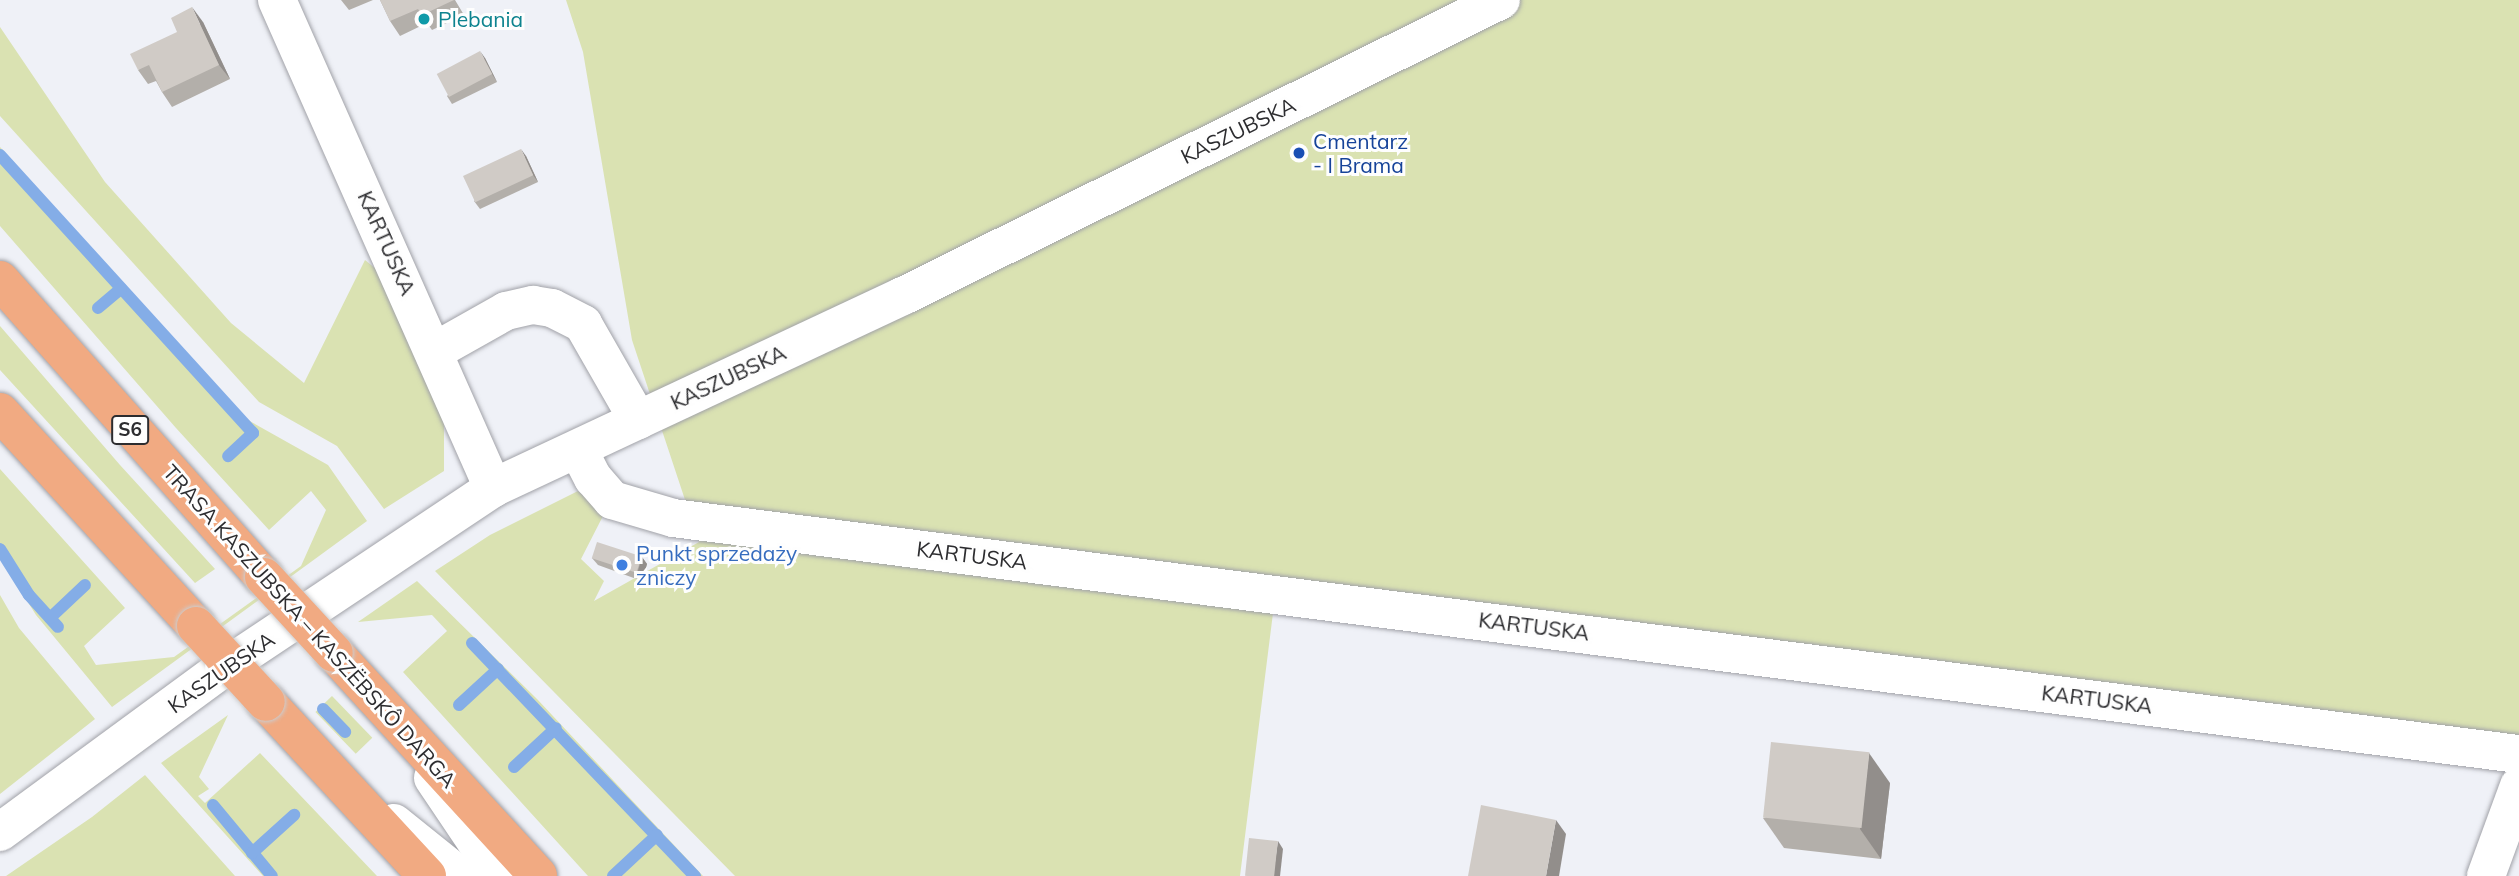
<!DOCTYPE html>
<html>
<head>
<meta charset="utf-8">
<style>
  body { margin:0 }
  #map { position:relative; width:2519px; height:876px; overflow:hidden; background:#eff1f7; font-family:Mulish,sans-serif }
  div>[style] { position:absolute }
  .green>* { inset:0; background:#dae2b2; transform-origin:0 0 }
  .stream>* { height:12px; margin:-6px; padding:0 6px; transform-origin:6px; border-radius:6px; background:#84ade7 }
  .roads { filter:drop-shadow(0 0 2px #a1a2a8) drop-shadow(0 0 2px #a1a2a8) }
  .minor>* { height:38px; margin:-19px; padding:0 19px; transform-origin:19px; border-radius:19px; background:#fff }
  .highway>* { height:38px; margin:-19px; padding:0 19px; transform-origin:19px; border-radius:19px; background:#f1aa82 }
  .bridges { filter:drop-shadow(0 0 2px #cccccd) drop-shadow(0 0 2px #cccccd) }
  .highway-bridge>* { height:38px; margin:-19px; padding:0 19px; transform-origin:19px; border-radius:19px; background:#f1aa82 }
  .wall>* { inset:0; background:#b3afaa }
  .shaded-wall>* { inset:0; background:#928e8b }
  .building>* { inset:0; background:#d0cbc6; transform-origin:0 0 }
  .dots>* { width:19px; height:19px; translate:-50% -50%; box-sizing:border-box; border:4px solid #fefefe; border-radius:50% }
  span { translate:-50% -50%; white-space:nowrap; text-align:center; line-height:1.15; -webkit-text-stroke:6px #fefefe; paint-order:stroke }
  .shield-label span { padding:2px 5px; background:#fefefe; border:2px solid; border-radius:5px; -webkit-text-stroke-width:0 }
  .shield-label { font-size:19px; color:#2c2c2f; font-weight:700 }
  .culture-label { font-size:21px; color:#0d838f }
  .left { translate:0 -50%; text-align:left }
  .street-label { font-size:21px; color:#2c2c2f }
  .transit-label { font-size:21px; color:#164399 }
  .shop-label { font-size:21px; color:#366cbe }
</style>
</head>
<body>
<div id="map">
  <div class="green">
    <div style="clip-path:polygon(566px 0,2519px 0,2519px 754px,1273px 613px,1240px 876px,735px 876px,435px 571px,490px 535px,578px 491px,604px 514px,581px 559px,604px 581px,594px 601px,699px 542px,632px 340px,583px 52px)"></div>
    <div style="clip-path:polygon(0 27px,105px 182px,231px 323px,304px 383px,365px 260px,376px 269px,444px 419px,444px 471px,384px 509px,337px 446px,259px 402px,0 116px)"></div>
    <div style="clip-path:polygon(0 147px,246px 419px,328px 465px,367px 521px,112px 707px,36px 615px,0 558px,0 469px,125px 608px,84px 646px,96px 665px,174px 657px,301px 566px,326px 510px,311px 491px,269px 530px,176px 428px,0 226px)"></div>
    <div style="clip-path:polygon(0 326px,120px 465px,215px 569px,195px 583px,0 370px)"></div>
    <div style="clip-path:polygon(417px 581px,537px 699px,703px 876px,588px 876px,403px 672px,447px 631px,432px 615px,358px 622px)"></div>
    <div style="clip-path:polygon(0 595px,19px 628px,95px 719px,0 794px)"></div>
    <div style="left:332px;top:696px;width:58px;height:23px;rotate:46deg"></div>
    <div style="clip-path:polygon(228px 715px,199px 777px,209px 789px,198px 796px,205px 803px,260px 753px,377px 876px,263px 876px,161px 763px)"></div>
    <div style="clip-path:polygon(145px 775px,235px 876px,6px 876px,92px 817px)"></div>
  </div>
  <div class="stream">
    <div style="left:0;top:155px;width:376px;rotate:47.7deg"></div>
    <div style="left:253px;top:433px;width:34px;rotate:137deg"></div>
    <div style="left:98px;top:308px;width:30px;rotate:-40deg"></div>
    <div style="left:0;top:549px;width:54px;rotate:57.8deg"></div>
    <div style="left:29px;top:595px;width:43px;rotate:47.8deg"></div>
    <div style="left:50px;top:618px;width:48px;rotate:-43.3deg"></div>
    <div style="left:472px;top:643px;width:323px;rotate:46.3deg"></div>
    <div style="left:459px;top:705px;width:53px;rotate:-42.7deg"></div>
    <div style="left:323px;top:709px;width:32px;rotate:46deg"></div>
    <div style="left:514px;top:767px;width:57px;rotate:-42.9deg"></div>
    <div style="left:213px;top:805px;width:92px;rotate:50.3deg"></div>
    <div style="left:252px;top:853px;width:57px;rotate:-42.1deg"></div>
    <div style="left:613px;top:876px;width:60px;rotate:-43deg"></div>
  </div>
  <div class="roads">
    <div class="minor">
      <div style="left:277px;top:0;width:534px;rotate:66.12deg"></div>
      <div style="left:435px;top:351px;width:81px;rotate:-29.4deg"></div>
      <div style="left:506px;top:311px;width:28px;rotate:-13deg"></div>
      <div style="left:533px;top:305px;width:19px;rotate:9deg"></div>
      <div style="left:552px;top:308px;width:35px;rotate:27deg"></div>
      <div style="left:583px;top:324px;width:111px;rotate:60.2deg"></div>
      <div style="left:578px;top:449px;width:33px;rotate:63deg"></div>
      <div style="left:593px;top:478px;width:29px;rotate:49deg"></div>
      <div style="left:612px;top:500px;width:64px;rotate:16.4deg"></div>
      <div style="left:673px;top:518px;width:1861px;rotate:7.29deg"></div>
      <div style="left:433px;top:778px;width:118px;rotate:56deg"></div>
      <div style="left:394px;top:823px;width:85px;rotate:38.8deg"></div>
      <div style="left:0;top:832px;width:279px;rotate:-36.3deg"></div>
      <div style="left:225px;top:667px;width:322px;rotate:-33.7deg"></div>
      <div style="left:493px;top:488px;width:453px;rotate:-25.1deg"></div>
      <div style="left:903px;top:296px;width:667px;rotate:-26.33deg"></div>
      <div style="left:2486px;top:876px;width:96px;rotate:-69.9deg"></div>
    </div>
    <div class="highway">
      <div style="left:0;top:280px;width:397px;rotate:48.4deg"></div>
      <div style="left:0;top:412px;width:290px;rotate:47.5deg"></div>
      <div style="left:334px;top:653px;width:302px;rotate:47.5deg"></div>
      <div style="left:266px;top:702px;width:237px;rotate:47.2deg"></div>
    </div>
  </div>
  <div class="bridges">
    <div class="highway-bridge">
      <div style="left:264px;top:577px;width:103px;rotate:47.4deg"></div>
      <div style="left:196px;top:626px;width:103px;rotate:47.4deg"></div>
    </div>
  </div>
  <div class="wall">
    <div style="clip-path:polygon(341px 0,373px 0,349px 10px)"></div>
    <div style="clip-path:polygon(380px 0,455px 0,464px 15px,432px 30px,427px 23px,400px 36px,390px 21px)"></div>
    <div style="clip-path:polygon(203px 22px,230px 79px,172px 107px,162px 92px,156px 81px,148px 84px,138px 70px)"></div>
    <div style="clip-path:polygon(485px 58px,497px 82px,452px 104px,447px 96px)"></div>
    <div style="clip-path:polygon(526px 156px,538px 182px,480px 209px,474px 201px)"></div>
    <div style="clip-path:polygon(642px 557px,647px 564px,642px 581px,598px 565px,592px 558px)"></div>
    <div style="clip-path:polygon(1890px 783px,1881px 859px,1784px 848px,1763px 818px)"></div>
  </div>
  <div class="shaded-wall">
    <div style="clip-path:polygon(192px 7px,203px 22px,230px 79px,219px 65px)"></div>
    <div style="clip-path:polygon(480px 51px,485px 58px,497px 82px,492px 74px)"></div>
    <div style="clip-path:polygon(521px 149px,526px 156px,538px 182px,533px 175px)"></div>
    <div style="clip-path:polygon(642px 557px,647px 564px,642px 581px,637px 574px)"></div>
    <div style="clip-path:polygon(1869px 753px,1890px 783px,1881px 859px,1860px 829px)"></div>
    <div style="clip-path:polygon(1556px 820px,1566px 834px,1559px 876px,1546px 876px)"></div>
    <div style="clip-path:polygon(1278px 841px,1283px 849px,1280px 876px,1273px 876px)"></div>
  </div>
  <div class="building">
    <div style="clip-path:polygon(380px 0,454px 0,422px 15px,418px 9px,390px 21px)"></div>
    <div style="clip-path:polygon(192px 7px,219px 65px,162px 92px,149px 65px,138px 70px,130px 54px,177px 32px,171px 18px)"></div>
    <div style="left:480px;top:51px;width:26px;height:49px;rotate:62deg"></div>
    <div style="left:521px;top:149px;width:29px;height:64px;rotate:65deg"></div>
    <div style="left:597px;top:542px;width:47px;height:17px;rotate:18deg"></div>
    <div style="left:1771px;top:742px;width:99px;height:76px;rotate:6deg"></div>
    <div style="clip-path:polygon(1481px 805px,1556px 820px,1546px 876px,1468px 876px)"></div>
    <div style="left:1249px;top:838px;width:29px;height:38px;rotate:6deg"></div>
  </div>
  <div class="dots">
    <div style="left:424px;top:19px;background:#0f9aa8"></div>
    <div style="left:1299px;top:153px;background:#1a4fb4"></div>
    <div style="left:622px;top:565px;background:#3f7fe0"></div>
  </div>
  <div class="shield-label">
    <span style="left:130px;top:430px">S6</span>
  </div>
  <div class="culture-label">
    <span class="left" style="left:438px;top:19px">Plebania</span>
  </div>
  <div class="street-label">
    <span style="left:1238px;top:130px;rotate:-26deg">KASZUBSKA</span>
    <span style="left:387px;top:243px;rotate:66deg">KARTUSKA</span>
    <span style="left:728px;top:377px;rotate:-25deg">KASZUBSKA</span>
    <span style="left:972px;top:555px;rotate:7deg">KARTUSKA</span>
    <span style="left:310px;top:626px;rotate:48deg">TRASA KASZUBSKA – KASZËBSKÔ DARGA</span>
    <span style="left:1534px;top:626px;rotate:7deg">KARTUSKA</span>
    <span style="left:221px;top:672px;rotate:-35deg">KASZUBSKA</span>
    <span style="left:2097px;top:699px;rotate:7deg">KARTUSKA</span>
  </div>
  <div class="transit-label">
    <span class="left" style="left:1313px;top:153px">Cmentarz<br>- I Brama</span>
  </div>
  <div class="shop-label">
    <span class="left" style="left:636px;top:565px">Punkt sprzedaży<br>zniczy</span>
  </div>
</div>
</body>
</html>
